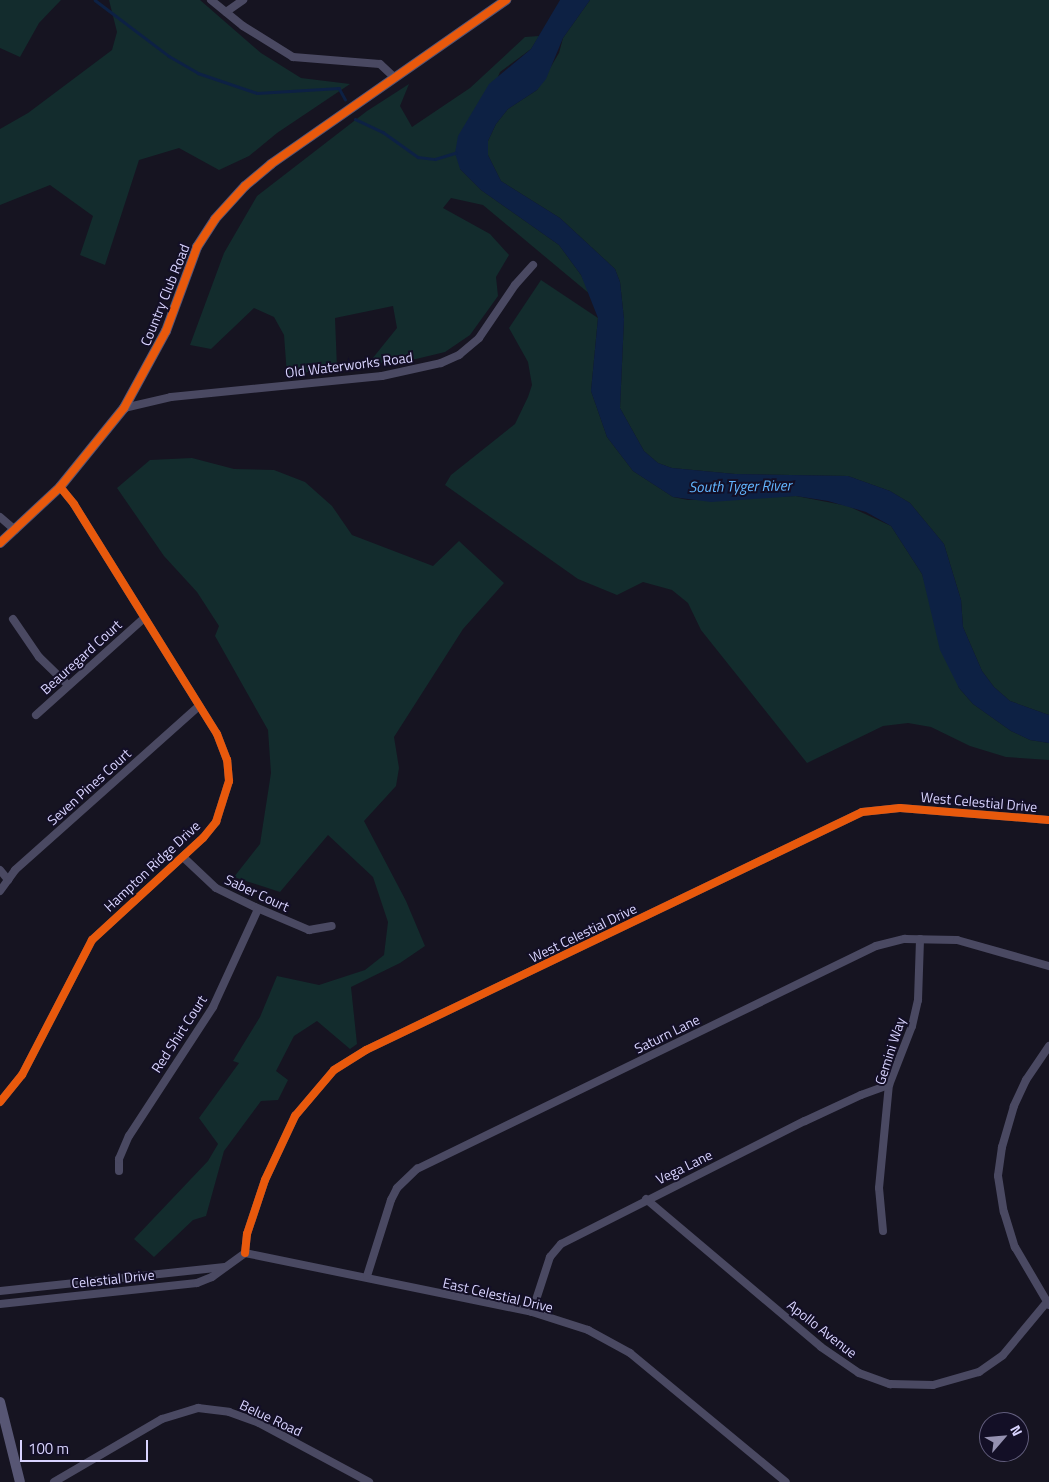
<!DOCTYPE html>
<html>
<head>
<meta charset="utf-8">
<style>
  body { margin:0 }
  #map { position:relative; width:1049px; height:1482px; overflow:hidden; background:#161421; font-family:"Titillium Web",sans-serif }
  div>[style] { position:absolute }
  .green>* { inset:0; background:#132c2d }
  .water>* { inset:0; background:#0d2144 }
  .stream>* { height:2.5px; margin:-1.25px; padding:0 1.25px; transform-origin:1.25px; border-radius:1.25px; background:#0d2144 }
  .street>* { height:8px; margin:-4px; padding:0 4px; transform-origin:4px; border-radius:4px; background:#4a4962 }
  .secondary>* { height:10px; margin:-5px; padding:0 5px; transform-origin:5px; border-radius:5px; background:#575674 }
  .cycleway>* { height:8px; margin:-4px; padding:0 4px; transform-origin:4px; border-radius:4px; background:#e8590c }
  span { translate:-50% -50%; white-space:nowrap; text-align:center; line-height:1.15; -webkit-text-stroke:4px #130f26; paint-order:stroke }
  .street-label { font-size:14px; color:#d9d4ff }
  .water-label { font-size:15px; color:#62b6ff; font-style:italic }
  .north { position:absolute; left:979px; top:1412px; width:50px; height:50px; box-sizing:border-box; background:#130f26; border:1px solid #625e7d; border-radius:50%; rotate:63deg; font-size:14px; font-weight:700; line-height:20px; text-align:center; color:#d9d4ff }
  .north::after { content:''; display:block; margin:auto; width:18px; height:22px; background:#9591b1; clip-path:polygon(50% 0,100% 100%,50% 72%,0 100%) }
  .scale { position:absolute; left:20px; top:1440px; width:128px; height:22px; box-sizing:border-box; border:2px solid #d9d4ff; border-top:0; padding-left:6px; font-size:15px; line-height:18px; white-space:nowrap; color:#d9d4ff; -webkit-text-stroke:4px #130f26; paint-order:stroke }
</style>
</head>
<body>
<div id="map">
  <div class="green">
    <div style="clip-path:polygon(0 0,61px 0,39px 23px,20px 57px,0 48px)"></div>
    <div style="clip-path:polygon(109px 0,200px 0,261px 53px,301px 78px,350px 84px,277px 133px,249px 156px,219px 170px,179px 148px,139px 160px,105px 265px,80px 255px,93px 216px,50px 185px,0 205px,0 129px,28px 113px,112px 50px,117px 32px)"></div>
    <div style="clip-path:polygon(590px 0,1049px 0,1049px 715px,1010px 701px,994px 687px,982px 671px,963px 627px,961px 600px,944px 544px,910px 503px,890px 491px,848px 476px,735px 474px,672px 468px,658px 463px,644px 451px,620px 408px,624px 319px,620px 282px,615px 269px,560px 218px,501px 181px,488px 155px,488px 141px,496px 124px,508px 109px,537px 90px,559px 53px,563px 38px)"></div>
    <div style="clip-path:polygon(539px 36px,531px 49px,500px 72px,460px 169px,481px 190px,559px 245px,581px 275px,591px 295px,483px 205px,451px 198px,443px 208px,490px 234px,509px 255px,496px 277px,498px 296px,470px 335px,445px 352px,416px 359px,368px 364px,397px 328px,393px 306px,335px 318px,337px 368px,287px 375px,284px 335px,274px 317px,254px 308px,211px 349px,190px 345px,224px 253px,257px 196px,367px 111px,409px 84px,400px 106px,412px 127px,470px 88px,525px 37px)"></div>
    <div style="clip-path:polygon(541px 280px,598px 318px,591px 391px,607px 437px,633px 471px,673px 497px,688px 500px,796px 496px,848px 506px,891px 526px,922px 574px,959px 688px,973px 704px,1011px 731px,1030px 740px,1049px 743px,1049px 760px,1006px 757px,970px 746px,931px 727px,908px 723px,883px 726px,807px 763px,701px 630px,688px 603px,672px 590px,643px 582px,617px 595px,578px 579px,445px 485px,451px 475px,515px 424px,528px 397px,532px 385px,528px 362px,509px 328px)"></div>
    <div style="clip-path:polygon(192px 458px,234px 469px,274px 470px,305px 482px,332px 506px,352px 535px,433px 566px,459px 541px,504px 583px,463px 629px,394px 737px,399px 768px,396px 786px,364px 821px,406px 901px,425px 946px,400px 963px,351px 987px,357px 1044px,350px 1049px,317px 1021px,294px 1036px,276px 1071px,288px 1080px,278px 1100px,261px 1101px,224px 1151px,206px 1216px,193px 1220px,154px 1257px,134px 1239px,208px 1161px,218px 1144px,199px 1118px,239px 1063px,233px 1061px,260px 1017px,277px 976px,319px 985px,365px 970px,384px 955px,388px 922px,373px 877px,328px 835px,280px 892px,234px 877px,260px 844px,271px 773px,268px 730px,215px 636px,219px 626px,197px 592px,164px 556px,117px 488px,150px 460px)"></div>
  </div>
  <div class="water">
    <div style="clip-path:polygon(560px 0,590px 0,563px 38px,546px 79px,537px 90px,508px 109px,496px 124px,488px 141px,488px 155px,501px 181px,560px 218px,615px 269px,620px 282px,624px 319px,620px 408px,644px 451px,658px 463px,672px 468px,735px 474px,848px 476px,890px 491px,910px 503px,944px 544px,961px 600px,963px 627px,982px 671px,994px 687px,1010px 701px,1049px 715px,1049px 743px,1030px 740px,1011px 731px,973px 704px,959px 688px,940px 650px,922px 574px,891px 526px,866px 512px,828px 501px,796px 496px,711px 502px,673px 497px,633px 471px,607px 437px,591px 391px,598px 318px,581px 275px,559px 245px,481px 190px,460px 169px,455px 153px,458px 136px,489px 84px,531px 49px)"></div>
  </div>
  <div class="stream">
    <div style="left:95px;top:0;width:93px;rotate:37.1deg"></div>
    <div style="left:169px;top:56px;width:34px;rotate:30deg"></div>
    <div style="left:198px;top:73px;width:62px;rotate:18.7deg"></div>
    <div style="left:257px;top:93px;width:82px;rotate:-3.5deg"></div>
    <div style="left:339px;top:88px;width:13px;rotate:61deg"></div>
    <div style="left:355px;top:119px;width:31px;rotate:25deg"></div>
    <div style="left:383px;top:132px;width:43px;rotate:35.5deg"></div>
    <div style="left:418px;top:157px;width:17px;rotate:7deg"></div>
    <div style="left:435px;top:159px;width:21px;rotate:-17deg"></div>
  </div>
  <div class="street">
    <div style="left:211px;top:0;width:41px;rotate:39.1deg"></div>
    <div style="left:243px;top:26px;width:59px;rotate:31.8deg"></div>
    <div style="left:293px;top:57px;width:87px;rotate:4.6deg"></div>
    <div style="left:380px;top:64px;width:19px;rotate:43deg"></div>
    <div style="left:226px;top:12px;width:21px;rotate:-35deg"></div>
    <div style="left:124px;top:408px;width:48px;rotate:-13.2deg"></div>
    <div style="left:171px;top:397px;width:212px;rotate:-5.7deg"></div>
    <div style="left:382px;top:376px;width:60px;rotate:-12.4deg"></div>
    <div style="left:441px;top:363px;width:20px;rotate:-24deg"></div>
    <div style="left:459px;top:355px;width:26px;rotate:-40deg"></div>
    <div style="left:479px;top:338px;width:64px;rotate:-55.8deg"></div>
    <div style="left:515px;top:285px;width:27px;rotate:-48deg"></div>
    <div style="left:0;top:517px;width:20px;rotate:41deg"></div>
    <div style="left:13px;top:619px;width:46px;rotate:55.6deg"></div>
    <div style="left:39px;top:657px;width:40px;rotate:44deg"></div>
    <div style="left:36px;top:715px;width:145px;rotate:-41.9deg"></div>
    <div style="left:183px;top:857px;width:45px;rotate:43.2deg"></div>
    <div style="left:216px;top:888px;width:43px;rotate:26deg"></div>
    <div style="left:255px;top:907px;width:59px;rotate:23.1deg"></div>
    <div style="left:309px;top:930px;width:23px;rotate:-10deg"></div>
    <div style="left:0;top:870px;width:13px;rotate:51deg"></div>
    <div style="left:0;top:891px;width:26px;rotate:-54deg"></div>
    <div style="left:15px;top:870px;width:246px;rotate:-41.7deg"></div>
    <div style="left:1049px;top:1046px;width:41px;rotate:124.1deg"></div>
    <div style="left:1026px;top:1080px;width:29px;rotate:115deg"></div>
    <div style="left:1014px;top:1106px;width:43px;rotate:106.3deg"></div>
    <div style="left:1002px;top:1147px;width:29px;rotate:98deg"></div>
    <div style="left:998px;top:1176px;width:36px;rotate:81deg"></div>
    <div style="left:1004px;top:1212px;width:37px;rotate:73deg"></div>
    <div style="left:1015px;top:1247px;width:67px;rotate:59.6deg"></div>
    <div style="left:0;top:1102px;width:35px;rotate:-51deg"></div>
    <div style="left:22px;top:1075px;width:152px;rotate:-62.6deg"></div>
    <div style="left:92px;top:940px;width:151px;rotate:-42.6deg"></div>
    <div style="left:203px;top:838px;width:21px;rotate:-51deg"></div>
    <div style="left:216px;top:822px;width:43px;rotate:-72.4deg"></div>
    <div style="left:229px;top:781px;width:21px;rotate:-95deg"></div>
    <div style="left:227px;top:760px;width:28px;rotate:-111deg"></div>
    <div style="left:217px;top:734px;width:271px;rotate:-121.9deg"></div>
    <div style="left:74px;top:504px;width:22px;rotate:-129deg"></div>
    <div style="left:119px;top:1171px;width:12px;rotate:-90deg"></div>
    <div style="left:119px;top:1159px;width:25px;rotate:-67deg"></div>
    <div style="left:129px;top:1136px;width:154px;rotate:-56.9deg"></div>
    <div style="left:213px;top:1007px;width:108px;rotate:-65.3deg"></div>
    <div style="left:646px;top:1199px;width:229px;rotate:40.2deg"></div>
    <div style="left:821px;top:1347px;width:46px;rotate:34.4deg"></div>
    <div style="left:859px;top:1373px;width:33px;rotate:20deg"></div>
    <div style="left:890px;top:1384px;width:43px;rotate:1.3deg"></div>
    <div style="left:933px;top:1385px;width:48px;rotate:-15.8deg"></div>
    <div style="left:979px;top:1372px;width:29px;rotate:-35deg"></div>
    <div style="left:1003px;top:1355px;width:69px;rotate:-50.3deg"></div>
    <div style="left:883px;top:1231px;width:43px;rotate:-95.3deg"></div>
    <div style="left:879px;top:1188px;width:103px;rotate:-84.5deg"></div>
    <div style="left:889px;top:1085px;width:63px;rotate:-68.7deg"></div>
    <div style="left:912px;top:1026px;width:27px;rotate:-77deg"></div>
    <div style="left:918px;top:1000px;width:61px;rotate:-88.1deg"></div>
    <div style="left:245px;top:1253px;width:19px;rotate:-84deg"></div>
    <div style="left:247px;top:1234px;width:57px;rotate:-71.6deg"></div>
    <div style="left:265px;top:1180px;width:71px;rotate:-64.9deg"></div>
    <div style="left:295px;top:1116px;width:60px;rotate:-49.7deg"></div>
    <div style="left:334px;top:1070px;width:38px;rotate:-32deg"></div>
    <div style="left:366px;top:1050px;width:550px;rotate:-25.63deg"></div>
    <div style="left:862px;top:812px;width:38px;rotate:-6deg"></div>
    <div style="left:900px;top:808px;width:149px;rotate:4.6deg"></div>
    <div style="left:245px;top:1253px;width:293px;rotate:11.6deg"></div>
    <div style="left:532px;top:1312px;width:59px;rotate:17.8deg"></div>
    <div style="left:588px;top:1330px;width:48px;rotate:28.7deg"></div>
    <div style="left:630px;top:1353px;width:202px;rotate:39.6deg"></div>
    <div style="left:367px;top:1276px;width:80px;rotate:-72.5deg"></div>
    <div style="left:391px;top:1200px;width:13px;rotate:-63deg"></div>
    <div style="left:397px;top:1188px;width:28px;rotate:-44deg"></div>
    <div style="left:417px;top:1169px;width:510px;rotate:-25.91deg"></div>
    <div style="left:876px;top:946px;width:30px;rotate:-14deg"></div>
    <div style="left:905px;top:939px;width:52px;rotate:1.1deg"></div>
    <div style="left:957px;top:940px;width:96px;rotate:15.8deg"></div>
    <div style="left:0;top:1291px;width:226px;rotate:-6.1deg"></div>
    <div style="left:0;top:1304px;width:198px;rotate:-6.1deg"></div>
    <div style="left:197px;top:1283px;width:16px;rotate:-22deg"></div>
    <div style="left:212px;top:1277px;width:41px;rotate:-36deg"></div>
    <div style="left:532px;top:1312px;width:58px;rotate:-71.9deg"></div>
    <div style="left:550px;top:1257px;width:17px;rotate:-50deg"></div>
    <div style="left:561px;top:1244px;width:273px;rotate:-26.8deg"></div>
    <div style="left:805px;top:1121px;width:62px;rotate:-24.9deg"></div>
    <div style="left:861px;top:1095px;width:30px;rotate:-20deg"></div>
    <div style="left:54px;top:1482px;width:125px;rotate:-30.3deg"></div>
    <div style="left:162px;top:1419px;width:38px;rotate:-17deg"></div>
    <div style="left:198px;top:1408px;width:31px;rotate:7deg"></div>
    <div style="left:229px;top:1412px;width:32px;rotate:20deg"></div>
    <div style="left:259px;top:1423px;width:125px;rotate:28.2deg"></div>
  </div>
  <div class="secondary">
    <div style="left:0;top:543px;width:82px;rotate:-43deg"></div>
    <div style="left:60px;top:487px;width:102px;rotate:-51deg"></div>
    <div style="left:124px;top:408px;width:88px;rotate:-61.4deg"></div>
    <div style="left:166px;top:331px;width:90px;rotate:-69.7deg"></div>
    <div style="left:197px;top:247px;width:33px;rotate:-57deg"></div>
    <div style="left:215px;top:219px;width:45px;rotate:-47.7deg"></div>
    <div style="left:245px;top:186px;width:34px;rotate:-40deg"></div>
    <div style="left:271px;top:164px;width:287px;rotate:-34.9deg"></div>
    <div style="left:0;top:1402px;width:82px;rotate:76deg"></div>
  </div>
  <div class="cycleway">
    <div style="left:0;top:543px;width:82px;rotate:-43deg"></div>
    <div style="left:60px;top:487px;width:102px;rotate:-51deg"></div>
    <div style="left:124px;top:408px;width:88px;rotate:-61.4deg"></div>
    <div style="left:166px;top:331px;width:90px;rotate:-69.7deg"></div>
    <div style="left:197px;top:247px;width:33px;rotate:-57deg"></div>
    <div style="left:215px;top:219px;width:45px;rotate:-47.7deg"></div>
    <div style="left:245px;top:186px;width:34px;rotate:-40deg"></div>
    <div style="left:271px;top:164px;width:287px;rotate:-34.9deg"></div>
    <div style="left:0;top:1102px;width:35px;rotate:-51deg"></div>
    <div style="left:22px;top:1075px;width:152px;rotate:-62.6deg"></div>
    <div style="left:92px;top:940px;width:151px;rotate:-42.6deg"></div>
    <div style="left:203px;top:838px;width:21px;rotate:-51deg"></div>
    <div style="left:216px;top:822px;width:43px;rotate:-72.4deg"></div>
    <div style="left:229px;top:781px;width:21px;rotate:-95deg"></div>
    <div style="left:227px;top:760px;width:28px;rotate:-111deg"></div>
    <div style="left:217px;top:734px;width:271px;rotate:-121.9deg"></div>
    <div style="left:74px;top:504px;width:22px;rotate:-129deg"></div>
    <div style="left:245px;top:1253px;width:19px;rotate:-84deg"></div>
    <div style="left:247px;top:1234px;width:57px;rotate:-71.6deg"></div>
    <div style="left:265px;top:1180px;width:71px;rotate:-64.9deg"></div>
    <div style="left:295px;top:1116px;width:60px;rotate:-49.7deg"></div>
    <div style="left:334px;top:1070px;width:38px;rotate:-32deg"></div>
    <div style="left:366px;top:1050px;width:550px;rotate:-25.63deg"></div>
    <div style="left:862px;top:812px;width:38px;rotate:-6deg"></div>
    <div style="left:900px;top:808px;width:149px;rotate:4.6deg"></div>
  </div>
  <div class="street-label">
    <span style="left:165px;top:295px;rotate:-68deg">Country Club Road</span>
    <span style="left:349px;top:365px;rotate:-7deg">Old Waterworks Road</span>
    <span style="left:81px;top:657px;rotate:-42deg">Beauregard Court</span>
    <span style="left:89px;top:787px;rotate:-42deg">Seven Pines Court</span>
    <span style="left:979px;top:802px;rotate:5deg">West Celestial Drive</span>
    <span style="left:152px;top:866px;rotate:-43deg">Hampton Ridge Drive</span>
    <span style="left:257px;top:893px;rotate:25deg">Saber Court</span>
    <span style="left:583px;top:933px;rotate:-26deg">West Celestial Drive</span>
    <span style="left:179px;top:1034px;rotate:-57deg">Red Shirt Court</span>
    <span style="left:667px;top:1034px;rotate:-26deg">Saturn Lane</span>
    <span style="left:890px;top:1051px;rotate:-72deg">Gemini Way</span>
    <span style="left:684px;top:1167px;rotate:-26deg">Vega Lane</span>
    <span style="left:113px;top:1279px;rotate:-6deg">Celestial Drive</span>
    <span style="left:498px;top:1295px;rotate:13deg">East Celestial Drive</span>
    <span style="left:822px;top:1329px;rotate:38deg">Apollo Avenue</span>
    <span style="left:271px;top:1418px;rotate:25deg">Belue Road</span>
  </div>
  <div class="water-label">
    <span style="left:740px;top:486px;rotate:-1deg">South Tyger River</span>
  </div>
  <div class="north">N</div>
  <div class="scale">100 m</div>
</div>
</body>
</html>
